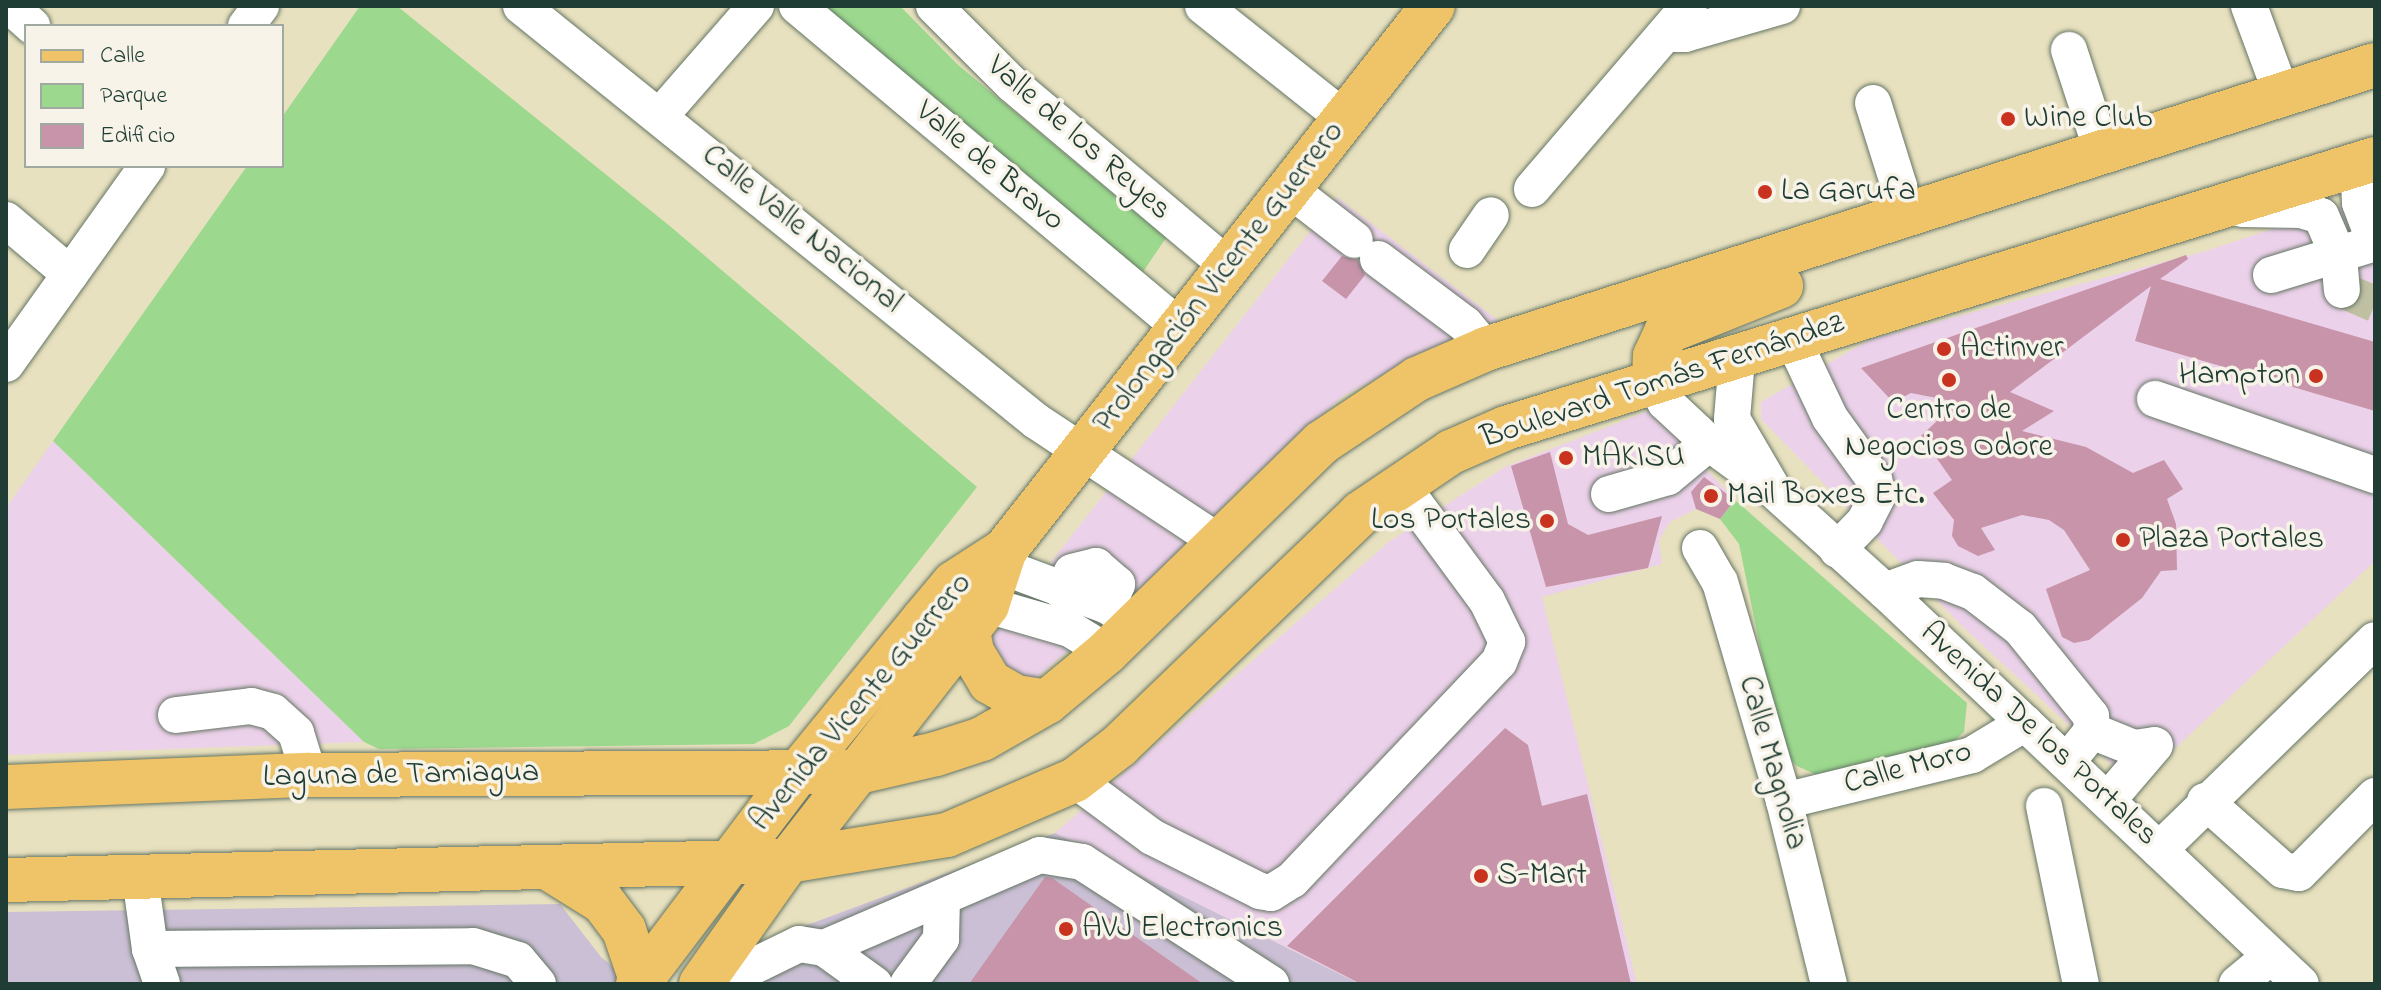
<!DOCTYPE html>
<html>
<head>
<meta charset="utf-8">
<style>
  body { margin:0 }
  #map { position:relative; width:2381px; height:990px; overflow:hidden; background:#e8e1bf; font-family:"Indie Flower",sans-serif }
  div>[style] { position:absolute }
  .built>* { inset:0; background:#ecd1ea }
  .industrial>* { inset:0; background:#cbbfd5 }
  .green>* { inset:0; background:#9cd98e }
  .building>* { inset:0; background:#c794a9 }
  .minor-tunnel>* { height:36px; margin-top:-18px; transform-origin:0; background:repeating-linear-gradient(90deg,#c0c0a3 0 36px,transparent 0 54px) }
  .roads { filter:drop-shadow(0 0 2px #657665) drop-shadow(0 0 2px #657665) }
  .minor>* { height:36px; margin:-18px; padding:0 18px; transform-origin:18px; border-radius:18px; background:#fff }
  .major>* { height:44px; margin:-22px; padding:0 22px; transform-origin:22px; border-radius:22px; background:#efc469 }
  .dots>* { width:22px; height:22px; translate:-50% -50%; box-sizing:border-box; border:4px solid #f7f3e8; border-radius:50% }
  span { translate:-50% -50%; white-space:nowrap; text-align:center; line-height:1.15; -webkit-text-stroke:7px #f7f3e8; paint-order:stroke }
  .poi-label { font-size:32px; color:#1f3d34 }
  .left { translate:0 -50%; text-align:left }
  .right { translate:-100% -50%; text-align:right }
  .street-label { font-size:32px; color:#1f3d34 }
  .frame { position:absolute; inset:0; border:8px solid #1f3d34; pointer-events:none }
  .legend { position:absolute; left:24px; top:24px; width:260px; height:144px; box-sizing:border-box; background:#f7f3e8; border:2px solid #a1aaa0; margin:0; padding:10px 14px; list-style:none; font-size:24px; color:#1f3d34 }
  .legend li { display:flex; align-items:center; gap:16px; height:40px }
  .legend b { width:40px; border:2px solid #a1aaa0 }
</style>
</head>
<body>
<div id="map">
  <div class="built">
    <div style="clip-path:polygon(2375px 195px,2375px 561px,2135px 786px,1963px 627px,1761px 419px,1761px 402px,1871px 339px,2206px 251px)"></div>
    <div style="clip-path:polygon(1337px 197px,1500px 322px,1430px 350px,1343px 396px,1233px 495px,1193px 544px,1036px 678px,1026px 679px,998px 659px,990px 640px)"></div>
    <div style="clip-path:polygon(1651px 410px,1735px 500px,1720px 519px,1696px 509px,1670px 522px,1659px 540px,1662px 564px,1542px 597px,1637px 984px,1360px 984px,1055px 833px,1390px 541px,1505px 467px)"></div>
    <div style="clip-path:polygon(53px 441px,364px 742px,6px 755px,6px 508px)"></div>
  </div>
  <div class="industrial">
    <div style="clip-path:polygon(1055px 833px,1360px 984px,743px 984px,783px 934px)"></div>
    <div style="clip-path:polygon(560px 904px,601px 957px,635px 984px,6px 984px,6px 912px)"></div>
  </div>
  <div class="green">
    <div style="clip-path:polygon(360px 6px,397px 6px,671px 227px,977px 487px,789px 726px,754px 744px,379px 749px,364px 742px,53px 441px,247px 166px,282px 166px,282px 117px)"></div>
    <div style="clip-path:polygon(807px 6px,900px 6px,957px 64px,1166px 238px,1136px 282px)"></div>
    <div style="clip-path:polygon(1735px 500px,1967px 703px,1964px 732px,1954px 741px,1817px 775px,1797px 766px,1781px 750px,1739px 544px,1720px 519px)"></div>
  </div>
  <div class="building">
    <div style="clip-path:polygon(2186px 255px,2188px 259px,2160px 279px,2375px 342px,2375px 411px,2135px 341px,2151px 286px,2010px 392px,2054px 411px,2022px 431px,2086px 447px,2133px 473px,2164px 460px,2183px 489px,2167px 499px,2176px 524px,2177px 570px,2161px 571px,2142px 598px,2089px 640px,2074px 643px,2062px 637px,2046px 589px,2090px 570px,2064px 530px,2049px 520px,2022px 515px,1981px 528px,1995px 550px,1978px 556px,1958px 546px,1952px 536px,1954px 520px,1933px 493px,1952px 480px,1921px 436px,1957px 402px,1911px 393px,1893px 402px,1861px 368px)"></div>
    <div style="clip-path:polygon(1342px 256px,1358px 260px,1365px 275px,1346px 299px,1322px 281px)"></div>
    <div style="clip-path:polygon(1550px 452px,1568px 524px,1588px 535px,1662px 516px,1648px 568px,1546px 587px,1511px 466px)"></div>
    <div style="clip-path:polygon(1704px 477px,1735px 500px,1720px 519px,1696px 509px,1691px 492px)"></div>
    <div style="clip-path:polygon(1505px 728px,1528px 745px,1542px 806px,1587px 794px,1631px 984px,1361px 984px,1287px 946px)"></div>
    <div style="clip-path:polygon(1045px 877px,1052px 878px,1203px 984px,969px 984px)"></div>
  </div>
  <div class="minor-tunnel">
    <div style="left:2342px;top:290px;width:36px;rotate:23deg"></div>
  </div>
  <div class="roads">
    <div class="minor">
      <div style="left:10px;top:6px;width:30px;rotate:42deg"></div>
      <div style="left:521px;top:6px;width:661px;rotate:38.86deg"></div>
      <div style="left:1036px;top:421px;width:217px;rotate:33.5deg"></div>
      <div style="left:797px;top:6px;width:501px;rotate:39.98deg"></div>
      <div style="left:934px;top:6px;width:110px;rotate:45deg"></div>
      <div style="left:1012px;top:84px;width:282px;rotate:40.1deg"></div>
      <div style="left:1203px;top:6px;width:181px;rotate:38.5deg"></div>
      <div style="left:2249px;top:6px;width:95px;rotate:69.7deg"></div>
      <div style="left:246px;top:26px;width:25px;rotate:-53deg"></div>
      <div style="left:1666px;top:34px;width:19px"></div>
      <div style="left:1685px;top:34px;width:101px;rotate:-16.1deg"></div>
      <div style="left:2069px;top:50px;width:106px;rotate:71.9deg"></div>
      <div style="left:1873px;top:103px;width:87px;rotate:72.6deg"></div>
      <div style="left:1899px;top:186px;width:32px;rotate:81deg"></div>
      <div style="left:660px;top:116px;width:146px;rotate:-48.9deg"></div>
      <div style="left:2358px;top:164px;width:39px;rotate:87deg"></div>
      <div style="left:2360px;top:203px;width:43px;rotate:69.4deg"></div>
      <div style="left:1289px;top:189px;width:83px;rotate:37.7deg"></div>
      <div style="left:1532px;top:189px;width:241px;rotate:-49.4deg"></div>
      <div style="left:2242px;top:209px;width:59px;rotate:1deg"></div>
      <div style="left:2301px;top:210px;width:21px;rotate:17deg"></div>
      <div style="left:2321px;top:216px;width:45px;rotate:66.3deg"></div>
      <div style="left:2339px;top:257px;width:33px;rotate:85deg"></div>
      <div style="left:6px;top:220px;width:84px;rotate:40.2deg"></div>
      <div style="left:1467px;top:250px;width:42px;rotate:-55.6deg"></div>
      <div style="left:1378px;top:259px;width:109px;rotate:36.8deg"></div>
      <div style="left:1465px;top:324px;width:33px;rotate:50deg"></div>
      <div style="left:2271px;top:275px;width:109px;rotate:-17.1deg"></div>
      <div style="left:1793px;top:340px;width:86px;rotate:64.6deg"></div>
      <div style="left:1830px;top:418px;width:75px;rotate:54.2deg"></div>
      <div style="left:1874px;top:479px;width:16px;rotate:76deg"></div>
      <div style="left:1878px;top:495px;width:29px;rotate:117deg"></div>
      <div style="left:1865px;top:521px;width:40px;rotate:134deg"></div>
      <div style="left:1737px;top:359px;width:60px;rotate:94.8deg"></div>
      <div style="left:1732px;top:419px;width:75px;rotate:59.7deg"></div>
      <div style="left:6px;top:364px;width:243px;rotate:-54.5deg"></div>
      <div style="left:1654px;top:382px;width:23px;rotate:61deg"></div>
      <div style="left:1665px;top:402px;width:60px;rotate:43deg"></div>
      <div style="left:1709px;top:443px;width:78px;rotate:36.1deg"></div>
      <div style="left:1772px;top:489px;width:152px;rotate:42.1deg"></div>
      <div style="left:1885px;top:591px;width:572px;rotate:43.37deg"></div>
      <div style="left:2155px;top:399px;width:233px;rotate:19.1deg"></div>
      <div style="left:1609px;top:494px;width:61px;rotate:-16.1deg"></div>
      <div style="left:1668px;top:477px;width:53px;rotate:-39.7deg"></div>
      <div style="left:1700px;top:548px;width:39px;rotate:60deg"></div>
      <div style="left:1720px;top:582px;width:228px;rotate:73.7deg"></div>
      <div style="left:1784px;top:801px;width:188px;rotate:76.2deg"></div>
      <div style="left:1003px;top:567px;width:112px;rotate:20.4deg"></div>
      <div style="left:1108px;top:606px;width:32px;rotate:36deg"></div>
      <div style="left:1062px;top:591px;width:21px;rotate:-62deg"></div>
      <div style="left:1072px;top:572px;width:25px;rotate:-14deg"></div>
      <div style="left:1096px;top:566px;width:28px;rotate:41deg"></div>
      <div style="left:1117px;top:584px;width:24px;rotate:112deg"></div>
      <div style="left:1885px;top:591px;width:35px;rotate:-20deg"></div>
      <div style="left:1918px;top:579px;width:26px;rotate:4deg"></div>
      <div style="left:1944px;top:581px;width:31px;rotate:21deg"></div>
      <div style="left:1973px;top:592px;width:59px;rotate:37.5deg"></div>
      <div style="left:2020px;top:628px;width:113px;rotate:51.1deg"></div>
      <div style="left:2091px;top:716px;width:15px;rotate:86deg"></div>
      <div style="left:2092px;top:731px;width:40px;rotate:129deg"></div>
      <div style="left:987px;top:605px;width:86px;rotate:16.1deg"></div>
      <div style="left:1070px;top:629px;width:44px;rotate:31.9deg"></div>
      <div style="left:176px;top:715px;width:76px;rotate:-6.8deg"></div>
      <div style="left:251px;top:706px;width:23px;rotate:15deg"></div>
      <div style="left:273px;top:712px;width:31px;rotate:42deg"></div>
      <div style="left:296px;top:733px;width:44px;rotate:72.8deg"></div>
      <div style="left:2092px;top:731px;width:45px;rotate:22deg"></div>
      <div style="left:2134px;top:748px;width:21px;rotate:-8deg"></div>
      <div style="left:1075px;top:780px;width:96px;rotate:36.5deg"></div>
      <div style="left:1152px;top:837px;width:121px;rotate:26.6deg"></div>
      <div style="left:1260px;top:891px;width:11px;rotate:10deg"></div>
      <div style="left:1271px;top:893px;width:25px;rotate:-32deg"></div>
      <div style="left:1292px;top:880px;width:301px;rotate:-46.5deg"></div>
      <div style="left:1499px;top:662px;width:22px;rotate:-68deg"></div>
      <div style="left:1507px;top:642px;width:46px;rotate:-116deg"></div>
      <div style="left:1487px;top:601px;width:147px;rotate:-126.4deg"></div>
      <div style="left:2108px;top:800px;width:72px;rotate:-49.5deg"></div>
      <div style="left:1784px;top:801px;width:194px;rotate:-13.7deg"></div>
      <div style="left:1972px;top:755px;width:62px;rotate:-31.1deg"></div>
      <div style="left:2205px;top:801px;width:104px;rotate:41.5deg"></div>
      <div style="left:2283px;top:870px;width:16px;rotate:11deg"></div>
      <div style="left:2299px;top:873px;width:108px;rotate:-45.4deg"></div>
      <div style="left:2044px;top:806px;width:182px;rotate:78.3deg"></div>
      <div style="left:2159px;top:850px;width:301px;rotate:-44.2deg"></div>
      <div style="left:140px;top:877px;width:73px;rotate:82.1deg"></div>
      <div style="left:150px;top:949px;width:37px;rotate:71deg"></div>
      <div style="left:824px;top:948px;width:62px;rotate:35.8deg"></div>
      <div style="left:150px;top:949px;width:323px;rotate:-0.5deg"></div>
      <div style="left:473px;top:946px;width:47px;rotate:17.3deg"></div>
      <div style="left:518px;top:960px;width:31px;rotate:50deg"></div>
      <div style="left:717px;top:984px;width:91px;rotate:-26deg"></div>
      <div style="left:799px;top:944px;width:25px;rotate:9deg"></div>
      <div style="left:824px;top:948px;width:235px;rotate:-23.3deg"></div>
      <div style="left:1040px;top:855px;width:43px;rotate:9.5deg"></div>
      <div style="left:1082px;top:862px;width:225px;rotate:32.8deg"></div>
      <div style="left:908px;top:984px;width:56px;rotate:-53.7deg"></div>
      <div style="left:941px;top:939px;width:41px;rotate:-88.6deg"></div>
      <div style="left:2237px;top:984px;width:44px;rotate:-39.5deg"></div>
    </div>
    <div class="major">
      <div style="left:1654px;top:382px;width:26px;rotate:-88deg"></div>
      <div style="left:1655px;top:356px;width:26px;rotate:-65deg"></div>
      <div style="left:1666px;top:332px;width:124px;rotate:-21.8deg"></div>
      <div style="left:968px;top:631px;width:21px;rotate:79deg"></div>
      <div style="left:972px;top:652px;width:35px;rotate:59deg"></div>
      <div style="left:990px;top:682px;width:30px;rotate:30deg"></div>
      <div style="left:1016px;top:697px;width:31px;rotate:9deg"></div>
      <div style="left:6px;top:787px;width:303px;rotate:-2.3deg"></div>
      <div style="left:309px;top:775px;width:549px;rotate:-0.31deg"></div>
      <div style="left:858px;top:772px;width:80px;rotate:-13deg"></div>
      <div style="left:936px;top:754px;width:48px;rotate:-18.1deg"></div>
      <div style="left:982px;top:739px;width:75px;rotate:-29.6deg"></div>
      <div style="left:1047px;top:702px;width:78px;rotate:-39.8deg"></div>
      <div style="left:1107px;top:652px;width:299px;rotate:-44.3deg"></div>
      <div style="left:1321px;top:443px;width:115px;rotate:-33.7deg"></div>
      <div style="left:1417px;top:379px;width:75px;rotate:-23.5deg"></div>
      <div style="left:1486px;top:349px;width:933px;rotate:-17.72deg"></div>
      <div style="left:550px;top:869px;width:62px;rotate:31.9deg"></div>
      <div style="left:603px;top:902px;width:35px;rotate:53deg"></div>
      <div style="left:624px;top:930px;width:53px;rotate:71.2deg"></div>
      <div style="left:6px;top:880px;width:782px;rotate:-1.39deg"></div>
      <div style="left:788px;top:861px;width:161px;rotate:-9.3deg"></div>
      <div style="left:947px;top:835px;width:139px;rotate:-23.3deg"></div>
      <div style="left:1075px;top:780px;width:56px;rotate:-37.7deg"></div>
      <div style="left:1119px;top:746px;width:336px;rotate:-43.9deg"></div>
      <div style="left:1361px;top:513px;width:109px;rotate:-34.1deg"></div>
      <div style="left:1451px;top:452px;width:60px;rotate:-23.6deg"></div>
      <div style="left:1506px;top:428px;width:910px;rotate:-17.2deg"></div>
      <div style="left:638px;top:984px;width:263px;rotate:-52.9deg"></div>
      <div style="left:797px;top:774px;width:199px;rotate:-50.7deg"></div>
      <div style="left:923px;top:620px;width:48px;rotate:-50deg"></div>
      <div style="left:954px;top:583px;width:61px;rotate:-32.9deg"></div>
      <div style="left:1005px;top:550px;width:692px;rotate:-51.81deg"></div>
      <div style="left:701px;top:984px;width:151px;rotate:-54.7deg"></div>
      <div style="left:788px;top:861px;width:324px;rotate:-52.1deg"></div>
      <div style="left:987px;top:605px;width:58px;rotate:-71.9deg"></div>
    </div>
  </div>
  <div class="dots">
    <div style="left:2008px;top:119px;background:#c8321e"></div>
    <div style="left:1765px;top:192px;background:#c8321e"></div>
    <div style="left:1944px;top:349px;background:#c8321e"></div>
    <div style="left:2316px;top:376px;background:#c8321e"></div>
    <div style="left:1949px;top:380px;background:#c8321e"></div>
    <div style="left:1566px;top:458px;background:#c8321e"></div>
    <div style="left:1711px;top:496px;background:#c8321e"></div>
    <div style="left:1547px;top:521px;background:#c8321e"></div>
    <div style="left:2123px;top:540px;background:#c8321e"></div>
    <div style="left:1481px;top:876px;background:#c8321e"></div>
    <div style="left:1066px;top:929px;background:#c8321e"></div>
  </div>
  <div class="poi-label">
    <span class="left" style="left:2024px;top:119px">Wine Club</span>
    <span class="left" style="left:1781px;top:192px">La Garufa</span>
    <span class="left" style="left:1960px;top:349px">Actinver</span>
    <span class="right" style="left:2300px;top:376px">Hampton</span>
    <span style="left:1949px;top:430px">Centro de<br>Negocios Odore</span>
    <span class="left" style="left:1582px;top:458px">MAKISU</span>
    <span class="left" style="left:1727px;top:496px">Mail Boxes Etc.</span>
    <span class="right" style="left:1531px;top:521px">Los Portales</span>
    <span class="left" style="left:2139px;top:540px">Plaza Portales</span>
    <span class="left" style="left:1497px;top:876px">S-Mart</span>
    <span class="left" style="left:1082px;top:929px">AVJ Electronics</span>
  </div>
  <div class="street-label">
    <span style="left:1078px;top:139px;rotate:41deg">Valle de los Reyes</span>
    <span style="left:989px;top:167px;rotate:40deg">Valle de Bravo</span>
    <span style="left:801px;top:230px;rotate:39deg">Calle Valle Nacional</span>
    <span style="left:1220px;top:278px;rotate:-52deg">Prolongación Vicente Guerrero</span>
    <span style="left:1663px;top:382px;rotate:-18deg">Boulevard Tomás Fernández</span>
    <span style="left:862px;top:703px;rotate:-50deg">Avenida Vicente Guerrero</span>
    <span style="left:2038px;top:735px;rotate:43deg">Avenida De los Portales</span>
    <span style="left:1771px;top:763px;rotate:74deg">Calle Magnolia</span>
    <span style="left:1908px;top:769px;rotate:-15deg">Calle Moro</span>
    <span style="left:401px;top:776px;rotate:-1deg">Laguna de Tamiagua</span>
  </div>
  <div class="frame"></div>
  <ul class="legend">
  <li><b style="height:10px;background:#efc469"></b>Calle</li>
  <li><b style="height:22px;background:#9cd98e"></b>Parque</li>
  <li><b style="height:22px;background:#c794a9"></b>Edificio</li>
  </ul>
</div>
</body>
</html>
